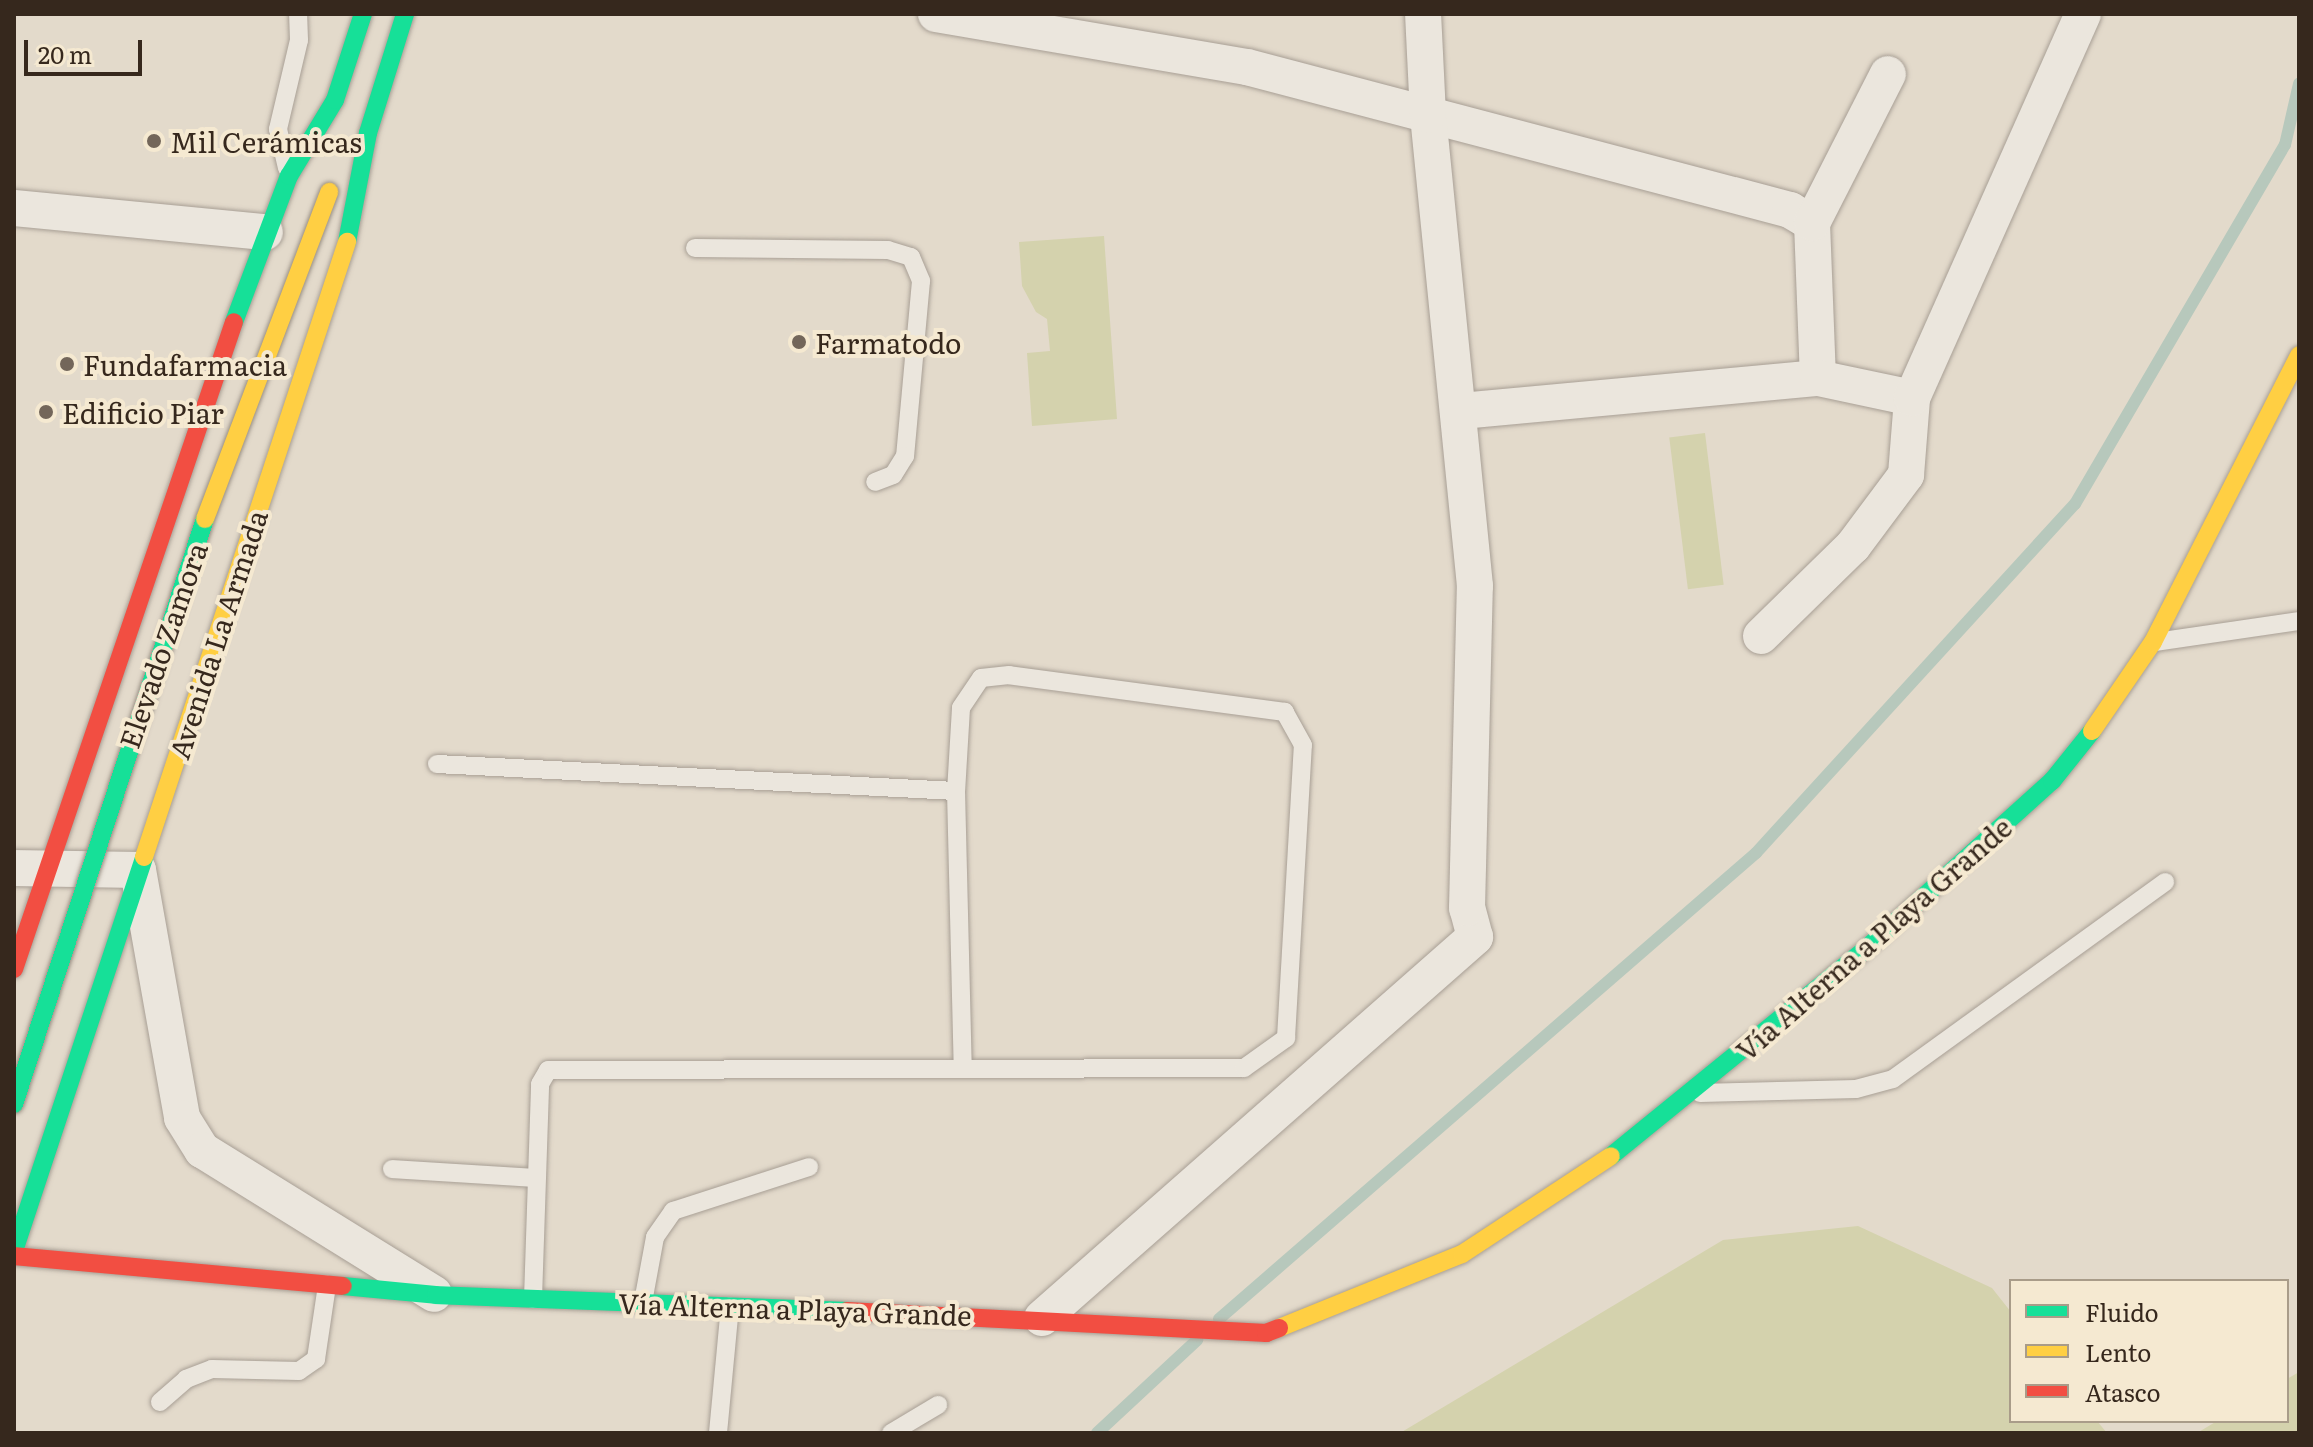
<!DOCTYPE html>
<html>
<head>
<meta charset="utf-8">
<style>
  body { margin:0 }
  #map { position:relative; width:2313px; height:1447px; overflow:hidden; background:#e3dacb; font-family:Literata,serif }
  div>[style] { position:absolute }
  .green>* { inset:0; background:#d4d2ad; transform-origin:0 0 }
  .stream>* { height:12px; margin:-6px; padding:0 6px; transform-origin:6px; border-radius:6px; background:#b7c8bc }
  .roads { filter:drop-shadow(0 0 2px #a89f95) drop-shadow(0 0 2px #a89f95) }
  .lane>* { height:18px; margin:-9px; padding:0 9px; transform-origin:9px; border-radius:9px; background:#ebe6dd }
  .street>* { height:36px; margin:-18px; padding:0 18px; transform-origin:18px; border-radius:18px; background:#ebe6dd }
  .fast>* { height:18px; margin:-9px; padding:0 9px; transform-origin:9px; border-radius:9px; background:#16e098 }
  .slow>* { height:18px; margin:-9px; padding:0 9px; transform-origin:9px; border-radius:9px; background:#ffcf43 }
  .jam>* { height:18px; margin:-9px; padding:0 9px; transform-origin:9px; border-radius:9px; background:#f24e42 }
  .bridges { filter:drop-shadow(0 0 2px #988f84) drop-shadow(0 0 2px #988f84) }
  .fast-bridge>* { height:18px; margin:-9px; padding:0 9px; transform-origin:9px; border-radius:9px; background:#16e098 }
  .slow-bridge>* { height:18px; margin:-9px; padding:0 9px; transform-origin:9px; border-radius:9px; background:#ffcf43 }
  .dots>* { width:22px; height:22px; translate:-50% -50%; box-sizing:border-box; border:4px solid #f5e9d1; border-radius:50% }
  span { translate:-50% -50%; white-space:nowrap; text-align:center; line-height:1.15; -webkit-text-stroke:8px #f5e9d1; paint-order:stroke }
  .poi-label { font-size:28px; color:#36281d }
  .left { translate:0 -50%; text-align:left }
  .street-label { font-size:28px; color:#36281d }
  .frame { position:absolute; inset:0; border:16px solid #36281d; pointer-events:none }
  .legend { position:absolute; left:2009px; top:1279px; width:280px; height:144px; box-sizing:border-box; background:#f5e9d1; border:2px solid #a99c89; margin:0; padding:10px 14px; list-style:none; font-size:24px; color:#36281d }
  .legend li { display:flex; align-items:center; gap:16px; height:40px }
  .legend b { width:40px; border:2px solid #a99c89 }
  .scale { position:absolute; left:24px; top:40px; width:118px; height:36px; box-sizing:border-box; border:4px solid #36281d; border-top:0; padding-left:10px; font-size:24px; line-height:28px; white-space:nowrap; color:#36281d; -webkit-text-stroke:6px #f5e9d1; paint-order:stroke }
</style>
</head>
<body>
<div id="map">
  <div class="green">
    <div style="clip-path:polygon(1104px 236px,1117px 419px,1032px 426px,1027px 353px,1050px 351px,1047px 319px,1036px 312px,1022px 286px,1019px 242px)"></div>
    <div style="left:1705px;top:433px;width:153px;height:36px;rotate:83deg"></div>
    <div style="clip-path:polygon(1858px 1226px,1992px 1288px,2011px 1312px,2011px 1421px,2097px 1421px,2107px 1433px,1400px 1433px,1723px 1240px)"></div>
    <div style="clip-path:polygon(2299px 1372px,2299px 1433px,2197px 1433px,2217px 1421px,2287px 1421px,2287px 1379px)"></div>
  </div>
  <div class="stream">
    <div style="left:1219px;top:1319px;width:711px;rotate:-40.95deg"></div>
    <div style="left:1756px;top:853px;width:473px;rotate:-47.6deg"></div>
    <div style="left:2075px;top:504px;width:416px;rotate:-59.7deg"></div>
    <div style="left:2285px;top:145px;width:63px;rotate:-77.1deg"></div>
    <div style="left:1097px;top:1433px;width:137px;rotate:-42.9deg"></div>
  </div>
  <div class="roads">
    <div class="lane">
      <div style="left:287px;top:168px;width:40px;rotate:-103deg"></div>
      <div style="left:278px;top:129px;width:91px;rotate:-76.7deg"></div>
      <div style="left:299px;top:40px;width:26px;rotate:-92deg"></div>
      <div style="left:695px;top:248px;width:193px;rotate:0.6deg"></div>
      <div style="left:888px;top:250px;width:24px;rotate:17deg"></div>
      <div style="left:911px;top:257px;width:26px;rotate:67deg"></div>
      <div style="left:921px;top:281px;width:176px;rotate:95.2deg"></div>
      <div style="left:905px;top:456px;width:22px;rotate:122deg"></div>
      <div style="left:893px;top:475px;width:19px;rotate:159deg"></div>
      <div style="left:2155px;top:642px;width:146px;rotate:-8.3deg"></div>
      <div style="left:437px;top:764px;width:520px;rotate:2.98deg"></div>
      <div style="left:1700px;top:1093px;width:156px;rotate:-1.5deg"></div>
      <div style="left:1856px;top:1089px;width:38px;rotate:-15deg"></div>
      <div style="left:1893px;top:1079px;width:336px;rotate:-35.9deg"></div>
      <div style="left:392px;top:1169px;width:143px;rotate:3.6deg"></div>
      <div style="left:533px;top:1299px;width:215px;rotate:-88.1deg"></div>
      <div style="left:540px;top:1084px;width:16px;rotate:-60deg"></div>
      <div style="left:548px;top:1070px;width:696px;rotate:-0.16deg"></div>
      <div style="left:1244px;top:1068px;width:52px;rotate:-35.5deg"></div>
      <div style="left:1286px;top:1038px;width:293px;rotate:-86.7deg"></div>
      <div style="left:1303px;top:745px;width:38px;rotate:-119deg"></div>
      <div style="left:1285px;top:712px;width:278px;rotate:-172.4deg"></div>
      <div style="left:1009px;top:675px;width:28px;rotate:174deg"></div>
      <div style="left:981px;top:678px;width:36px;rotate:124deg"></div>
      <div style="left:961px;top:708px;width:83px;rotate:93.4deg"></div>
      <div style="left:956px;top:791px;width:277px;rotate:88.6deg"></div>
      <div style="left:643px;top:1302px;width:66px;rotate:-79.5deg"></div>
      <div style="left:655px;top:1237px;width:32px;rotate:-55deg"></div>
      <div style="left:673px;top:1211px;width:143px;rotate:-17.9deg"></div>
      <div style="left:160px;top:1402px;width:35px;rotate:-41deg"></div>
      <div style="left:186px;top:1379px;width:28px;rotate:-21deg"></div>
      <div style="left:212px;top:1369px;width:87px;rotate:1.3deg"></div>
      <div style="left:299px;top:1371px;width:21px;rotate:-35deg"></div>
      <div style="left:316px;top:1359px;width:75px;rotate:-81.5deg"></div>
      <div style="left:718px;top:1433px;width:127px;rotate:-84.6deg"></div>
      <div style="left:891px;top:1433px;width:55px;rotate:-30.8deg"></div>
    </div>
    <div class="street">
      <div style="left:936px;top:14px;width:315px;rotate:9.7deg"></div>
      <div style="left:1247px;top:67px;width:562px;rotate:14.75deg"></div>
      <div style="left:1790px;top:210px;width:26px;rotate:31deg"></div>
      <div style="left:1812px;top:223px;width:155px;rotate:87.8deg"></div>
      <div style="left:14px;top:208px;width:252px;rotate:5.5deg"></div>
      <div style="left:1812px;top:223px;width:167px;rotate:-63deg"></div>
      <div style="left:1461px;top:411px;width:359px;rotate:-5.3deg"></div>
      <div style="left:1818px;top:378px;width:96px;rotate:12deg"></div>
      <div style="left:1761px;top:636px;width:129px;rotate:-44.4deg"></div>
      <div style="left:1853px;top:546px;width:89px;rotate:-53.3deg"></div>
      <div style="left:1906px;top:475px;width:77px;rotate:-85.5deg"></div>
      <div style="left:1912px;top:398px;width:420px;rotate:-66deg"></div>
      <div style="left:14px;top:868px;width:124px;rotate:0.9deg"></div>
      <div style="left:138px;top:870px;width:252px;rotate:79.9deg"></div>
      <div style="left:182px;top:1118px;width:38px;rotate:58deg"></div>
      <div style="left:202px;top:1150px;width:273px;rotate:31.8deg"></div>
      <div style="left:1042px;top:1318px;width:577px;rotate:-41.34deg"></div>
      <div style="left:1475px;top:937px;width:30px;rotate:-105deg"></div>
      <div style="left:1467px;top:908px;width:322px;rotate:-88.6deg"></div>
      <div style="left:1475px;top:586px;width:473px;rotate:-95.7deg"></div>
      <div style="left:1428px;top:115px;width:101px;rotate:-92.8deg"></div>
    </div>
    <div class="fast">
      <div style="left:347px;top:242px;width:111px;rotate:-79.1deg"></div>
      <div style="left:368px;top:133px;width:125px;rotate:-72.7deg"></div>
      <div style="left:234px;top:322px;width:156px;rotate:-69.4deg"></div>
      <div style="left:289px;top:176px;width:89px;rotate:-58.8deg"></div>
      <div style="left:335px;top:100px;width:90px;rotate:-72deg"></div>
      <div style="left:1611px;top:1156px;width:331px;rotate:-39.1deg"></div>
      <div style="left:1868px;top:947px;width:248px;rotate:-42.1deg"></div>
      <div style="left:2052px;top:781px;width:64px;rotate:-51.3deg"></div>
      <div style="left:14px;top:1251px;width:415px;rotate:-71.7deg"></div>
      <div style="left:343px;top:1286px;width:93px;rotate:5.5deg"></div>
      <div style="left:436px;top:1295px;width:411px;rotate:2.2deg"></div>
    </div>
    <div class="slow">
      <div style="left:2092px;top:731px;width:108px;rotate:-55.6deg"></div>
      <div style="left:2153px;top:642px;width:322px;rotate:-63deg"></div>
      <div style="left:144px;top:857px;width:648px;rotate:-71.73deg"></div>
      <div style="left:1279px;top:1328px;width:197px;rotate:-22deg"></div>
      <div style="left:1462px;top:1254px;width:178px;rotate:-33.3deg"></div>
    </div>
    <div class="jam">
      <div style="left:14px;top:969px;width:683px;rotate:-71.22deg"></div>
      <div style="left:14px;top:1256px;width:330px;rotate:5.2deg"></div>
      <div style="left:847px;top:1311px;width:420px;rotate:3deg"></div>
      <div style="left:1266px;top:1333px;width:14px;rotate:-21deg"></div>
    </div>
  </div>
  <div class="bridges">
    <div class="fast-bridge">
      <div style="left:14px;top:1104px;width:615px;rotate:-71.92deg"></div>
    </div>
    <div class="slow-bridge">
      <div style="left:205px;top:519px;width:350px;rotate:-69.2deg"></div>
    </div>
  </div>
  <div class="dots">
    <div style="left:154px;top:141px;background:#73665a"></div>
    <div style="left:799px;top:342px;background:#73665a"></div>
    <div style="left:67px;top:364px;background:#73665a"></div>
    <div style="left:46px;top:412px;background:#73665a"></div>
  </div>
  <div class="poi-label">
    <span class="left" style="left:170px;top:141px">Mil Cerámicas</span>
    <span class="left" style="left:815px;top:342px">Farmatodo</span>
    <span class="left" style="left:83px;top:364px">Fundafarmacia</span>
    <span class="left" style="left:62px;top:412px">Edificio Piar</span>
  </div>
  <div class="street-label">
    <span style="left:217px;top:634px;rotate:-72deg">Avenida La Armada</span>
    <span style="left:162px;top:645px;rotate:-71deg">Elevado Zamora</span>
    <span style="left:1873px;top:938px;rotate:-41deg">Vía Alterna a Playa Grande</span>
    <span style="left:795px;top:1308px;rotate:2deg">Vía Alterna a Playa Grande</span>
  </div>
  <div class="frame"></div>
  <ul class="legend">
  <li><b style="height:10px;background:#16e098"></b>Fluido</li>
  <li><b style="height:10px;background:#ffcf43"></b>Lento</li>
  <li><b style="height:10px;background:#f24e42"></b>Atasco</li>
  </ul>
  <div class="scale">20 m</div>
</div>
</body>
</html>
